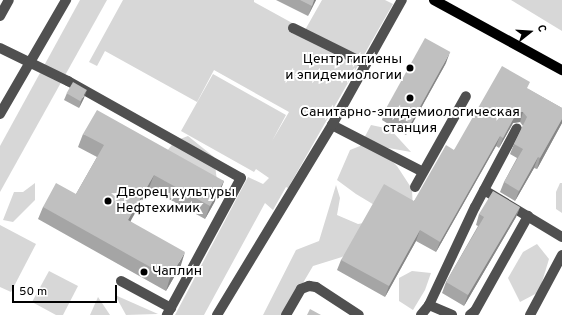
<!DOCTYPE html>
<html>
<head>
<meta charset="utf-8">
<style>
  body { margin:0 }
  #map { position:relative; width:562px; height:315px; overflow:hidden; background:#fff; font-family:Overpass,sans-serif }
  div>[style] { position:absolute }
  .green>* { inset:0; background:#d7d7d7 }
  .minor>* { height:10px; margin:-5px; padding:0 5px; transform-origin:5px; border-radius:5px; background:#505050 }
  .major>* { height:10px; margin:-5px; padding:0 5px; transform-origin:5px; border-radius:5px; background:#000 }
  .wall>* { inset:0; background:#a5a5a5 }
  .shaded-wall>* { inset:0; background:#868686 }
  .building>* { inset:0; background:#c0c0c0; transform-origin:0 0 }
  .dots>* { width:11px; height:11px; translate:-50% -50%; box-sizing:border-box; border:2px solid #fff; border-radius:50% }
  span { translate:-50% -50%; white-space:nowrap; text-align:center; line-height:1.15; -webkit-text-stroke:4px #fff; paint-order:stroke }
  .poi-label { font-size:14px; color:#000 }
  .right { translate:-100% -50%; text-align:right }
  .left { translate:0 -50%; text-align:left }
  .north { position:absolute; left:510px; top:12px; width:40px; height:40px; -webkit-text-stroke:3px #fff; paint-order:stroke; rotate:73deg; font-size:11px; font-weight:700; line-height:16px; text-align:center; color:#000 }
  .north::after { content:''; display:block; margin:auto; width:14px; height:18px; background:#000; clip-path:polygon(50% 0,100% 100%,50% 72%,0 100%) }
  .scale { position:absolute; left:12px; top:285px; width:105px; height:18px; box-sizing:border-box; border:2px solid #000; border-top:0; padding-left:5px; font-size:12px; line-height:14px; white-space:nowrap; color:#000; -webkit-text-stroke:3px #fff; paint-order:stroke }
</style>
</head>
<body>
<div id="map">
  <div class="green">
    <div style="clip-path:polygon(80px 0,107px 0,0 192px,0 146px)"></div>
    <div style="clip-path:polygon(123px 0,254px 0,254px 2px,305px 30px,322px 0,385px 0,393px 4px,288px 188px,286px 187px,273px 210px,265px 203px,204px 315px,175px 315px,248px 177px,263px 184px,269px 178px,256px 169px,254px 172px,181px 131px,213px 74px,286px 115px,272px 141px,289px 112px,214px 70px,197px 102px,105px 51px,97px 66px,89px 62px)"></div>
    <div style="clip-path:polygon(511px 0,562px 0,562px 31px)"></div>
    <div style="clip-path:polygon(371px 125px,390px 129px,411px 152px,377px 146px,397px 166px,412px 189px,413px 211px,376px 206px,356px 194px,337px 180px,350px 150px,360px 146px)"></div>
    <div style="clip-path:polygon(188px 136px,214px 157px,217px 181px,167px 151px,175px 141px)"></div>
    <div style="clip-path:polygon(35px 183px,35px 200px,13px 222px,3px 220px,14px 192px,23px 192px)"></div>
    <div style="clip-path:polygon(560px 183px,562px 183px,562px 213px,556px 209px,556px 192px)"></div>
    <div style="clip-path:polygon(336px 185px,340px 198px,337px 215px,358px 224px,375px 221px,359px 245px,342px 257px,313px 266px,284px 315px,263px 315px,296px 250px,319px 241px)"></div>
    <div style="clip-path:polygon(0 225px,36px 244px,11px 292px,0 287px)"></div>
    <div style="clip-path:polygon(537px 244px,549px 259px,539px 292px,520px 302px,508px 278px,523px 252px)"></div>
    <div style="clip-path:polygon(49px 271px,78px 286px,63px 315px,56px 315px,32px 302px)"></div>
    <div style="clip-path:polygon(412px 271px,431px 273px,425px 290px,413px 310px,399px 301px,399px 278px)"></div>
    <div style="clip-path:polygon(115px 295px,158px 314px,126px 315px)"></div>
    <div style="clip-path:polygon(98px 297px,110px 315px,90px 315px)"></div>
  </div>
  <div class="minor">
    <div style="left:0;top:16px;width:18px;rotate:-61deg"></div>
    <div style="left:293px;top:28px;width:81px;rotate:26.3deg"></div>
    <div style="left:0;top:48px;width:76px;rotate:25.9deg"></div>
    <div style="left:68px;top:81px;width:198px;rotate:29.3deg"></div>
    <div style="left:241px;top:178px;width:156px;rotate:118.4deg"></div>
    <div style="left:0;top:114px;width:132px;rotate:-59.9deg"></div>
    <div style="left:332px;top:125px;width:102px;rotate:27.3deg"></div>
    <div style="left:415px;top:187px;width:104px;rotate:-60.7deg"></div>
    <div style="left:484px;top:190px;width:91px;rotate:31.1deg"></div>
    <div style="left:121px;top:281px;width:57px;rotate:28.4deg"></div>
    <div style="left:429px;top:305px;width:25px;rotate:23deg"></div>
    <div style="left:217px;top:315px;width:222px;rotate:-58.8deg"></div>
    <div style="left:332px;top:125px;width:143px;rotate:-60.8deg"></div>
    <div style="left:286px;top:315px;width:30px;rotate:-60deg"></div>
    <div style="left:301px;top:289px;width:9px;rotate:-21deg"></div>
    <div style="left:309px;top:286px;width:7px;rotate:8deg"></div>
    <div style="left:316px;top:287px;width:51px;rotate:33.1deg"></div>
    <div style="left:421px;top:315px;width:13px;rotate:-51deg"></div>
    <div style="left:429px;top:305px;width:108px;rotate:-64.9deg"></div>
    <div style="left:475px;top:207px;width:89px;rotate:-62deg"></div>
    <div style="left:470px;top:315px;width:6px;rotate:-39deg"></div>
    <div style="left:475px;top:311px;width:109px;rotate:-60.8deg"></div>
    <div style="left:530px;top:315px;width:68px;rotate:-61.9deg"></div>
  </div>
  <div class="major">
    <div style="left:434px;top:0;width:146px;rotate:28.7deg"></div>
  </div>
  <div class="wall">
    <div style="clip-path:polygon(276px 0,316px 0,308px 16px)"></div>
    <div style="clip-path:polygon(446px 63px,406px 135px,382px 120px,385px 110px)"></div>
    <div style="clip-path:polygon(528px 89px,562px 108px,562px 123px,537px 169px,534px 168px,515px 201px,500px 192px,504px 182px,517px 158px,510px 154px,514px 144px,523px 126px,520px 122px,513px 123px,499px 148px,496px 146px,436px 252px,416px 241px,385px 297px,337px 270px,341px 260px,414px 201px,454px 150px)"></div>
    <div style="clip-path:polygon(67px 93px,84px 98px,79px 108px,64px 100px)"></div>
    <div style="clip-path:polygon(83px 134px,224px 181px,219px 194px,205px 219px,149px 188px,130px 221px,181px 265px,166px 291px,38px 219px,43px 207px,76px 194px,97px 157px,78px 147px)"></div>
    <div style="clip-path:polygon(520px 207px,516px 217px,464px 306px,442px 293px,446px 282px,478px 226px,476px 225px,479px 214px)"></div>
  </div>
  <div class="shaded-wall">
    <div style="clip-path:polygon(314px 0,316px 0,308px 16px,312px 6px)"></div>
    <div style="clip-path:polygon(450px 52px,446px 63px,406px 135px,410px 125px)"></div>
    <div style="clip-path:polygon(87px 90px,84px 98px,79px 108px,81px 101px)"></div>
    <div style="clip-path:polygon(517px 112px,523px 112px,520px 122px,513px 123px,499px 148px,503px 138px)"></div>
    <div style="clip-path:polygon(562px 119px,562px 123px,537px 169px,540px 158px)"></div>
    <div style="clip-path:polygon(500px 136px,496px 146px,436px 252px,440px 242px)"></div>
    <div style="clip-path:polygon(538px 157px,534px 168px,515px 201px,519px 191px)"></div>
    <div style="clip-path:polygon(154px 175px,149px 188px,124px 233px,128px 220px)"></div>
    <div style="clip-path:polygon(224px 181px,219px 194px,205px 219px,210px 206px)"></div>
    <div style="clip-path:polygon(520px 207px,516px 217px,464px 306px,468px 295px)"></div>
    <div style="clip-path:polygon(420px 230px,416px 241px,385px 297px,389px 286px)"></div>
    <div style="clip-path:polygon(185px 252px,181px 265px,166px 291px,170px 278px)"></div>
  </div>
  <div class="building">
    <div style="clip-path:polygon(300px 0,314px 0,312px 6px)"></div>
    <div style="left:425px;top:38px;width:29px;height:82px;rotate:29deg"></div>
    <div style="clip-path:polygon(502px 66px,530px 82px,527px 88px,562px 108px,562px 119px,540px 158px,538px 157px,519px 191px,504px 182px,523px 149px,514px 144px,527px 117px,523px 112px,517px 112px,503px 138px,500px 136px,440px 242px,420px 230px,389px 286px,341px 260px,384px 184px,414px 201px,446px 145px,454px 150px)"></div>
    <div style="left:73px;top:82px;width:16px;height:13px;rotate:30deg"></div>
    <div style="clip-path:polygon(97px 110px,224px 181px,210px 206px,154px 175px,128px 220px,185px 252px,170px 278px,43px 207px,56px 183px,76px 194px,104px 145px,83px 134px)"></div>
    <div style="clip-path:polygon(493px 191px,520px 207px,468px 295px,446px 282px,484px 217px,479px 214px)"></div>
    <div style="clip-path:polygon(310px 309px,321px 315px,307px 315px)"></div>
  </div>
  <div class="dots">
    <div style="left:410px;top:68px;background:#000"></div>
    <div style="left:410px;top:98px;background:#000"></div>
    <div style="left:108px;top:201px;background:#000"></div>
    <div style="left:144px;top:272px;background:#000"></div>
  </div>
  <div class="poi-label">
    <span class="right" style="left:402px;top:68px">Центр гигиены<br>и эпидемиологии</span>
    <span style="left:410px;top:121px">Санитарно-эпидемиологическая<br>станция</span>
    <span class="left" style="left:116px;top:201px">Дворец культуры<br>Нефтехимик</span>
    <span class="left" style="left:152px;top:272px">Чаплин</span>
  </div>
  <div class="north">С</div>
  <div class="scale">50 m</div>
</div>
</body>
</html>
